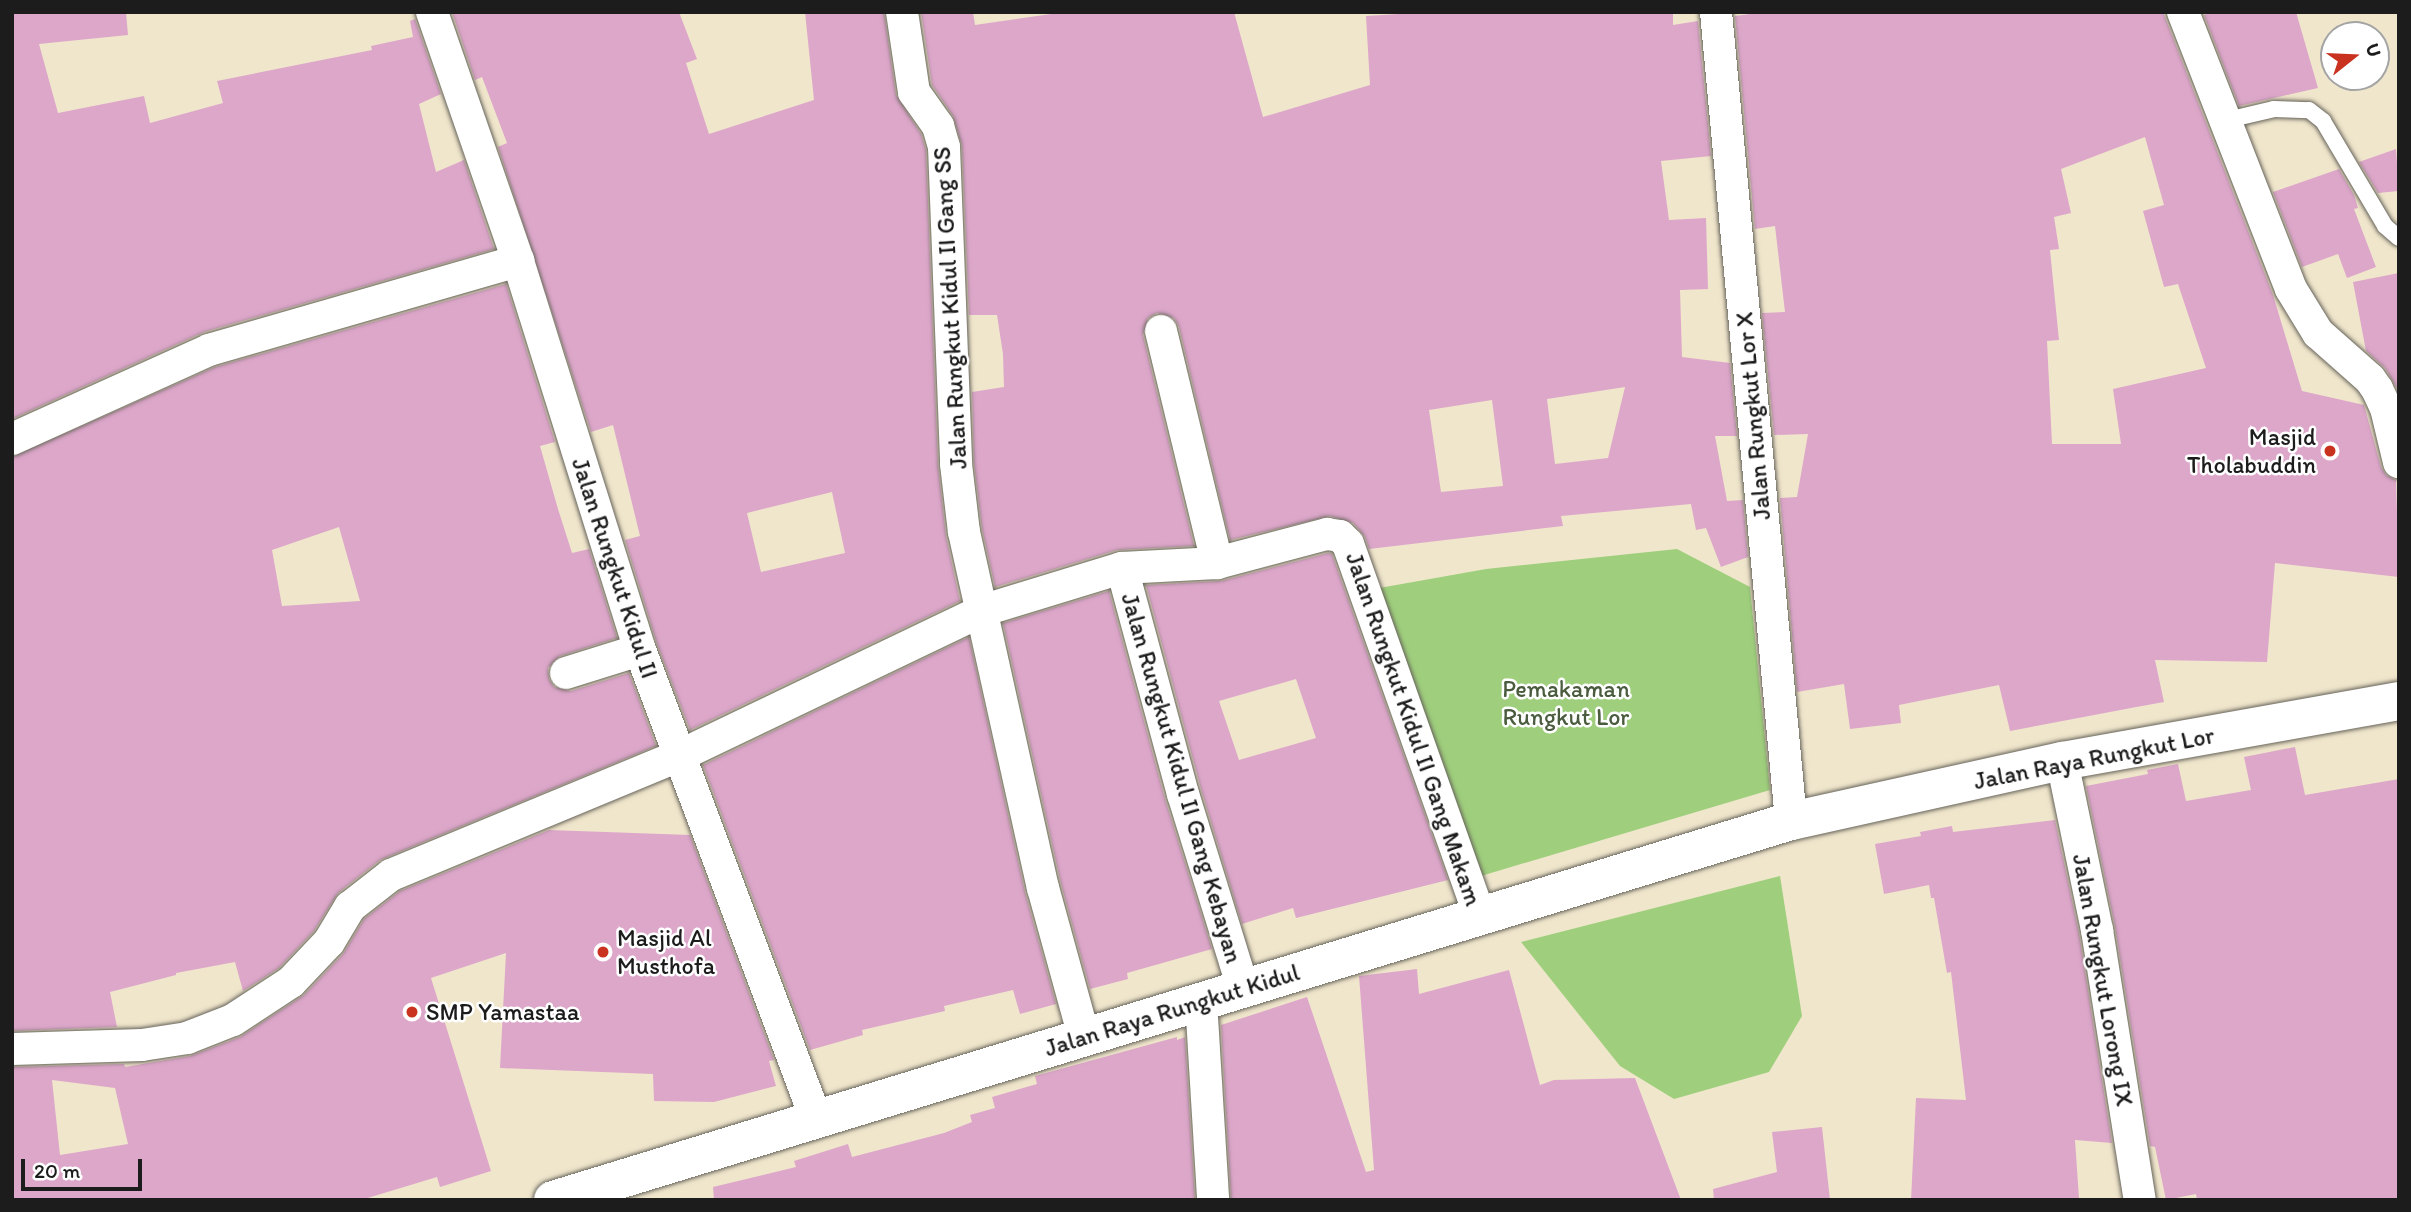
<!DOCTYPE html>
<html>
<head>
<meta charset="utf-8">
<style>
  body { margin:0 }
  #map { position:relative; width:2411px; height:1212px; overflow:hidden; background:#f0e6cc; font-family:Itim,sans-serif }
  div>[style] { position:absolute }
  .green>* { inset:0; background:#9fcf7d }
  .building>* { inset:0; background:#dda7ca }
  .roads { filter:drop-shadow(0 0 2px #66635a) drop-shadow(0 0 2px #66635a) }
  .service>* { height:16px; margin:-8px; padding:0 8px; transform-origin:8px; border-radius:8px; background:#fff }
  .minor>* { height:32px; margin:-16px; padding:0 16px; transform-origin:16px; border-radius:16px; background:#fff }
  .secondary>* { height:38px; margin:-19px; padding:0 19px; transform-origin:19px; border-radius:19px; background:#fff }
  .dots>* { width:19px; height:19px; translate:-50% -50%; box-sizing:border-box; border:4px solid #fff; border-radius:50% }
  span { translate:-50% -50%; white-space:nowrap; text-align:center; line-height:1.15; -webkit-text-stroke:5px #fff; paint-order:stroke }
  .street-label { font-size:24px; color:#1c1c1c }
  .poi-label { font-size:24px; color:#1c1c1c }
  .right { translate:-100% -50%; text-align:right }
  .left { translate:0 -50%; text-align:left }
  .park-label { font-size:24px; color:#4a5b3e }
  .frame { position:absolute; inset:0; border:14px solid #1c1c1c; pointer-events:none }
  .north { position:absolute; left:2320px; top:21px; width:70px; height:70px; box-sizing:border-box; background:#fff; border:2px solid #a4a4a4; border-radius:50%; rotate:72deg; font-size:19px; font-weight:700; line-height:28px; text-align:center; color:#1c1c1c }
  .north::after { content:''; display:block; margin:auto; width:24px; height:32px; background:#c8321e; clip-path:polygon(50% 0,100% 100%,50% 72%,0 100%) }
  .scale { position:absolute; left:21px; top:1159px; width:121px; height:32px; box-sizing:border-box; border:4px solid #1c1c1c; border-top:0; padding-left:9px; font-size:21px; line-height:24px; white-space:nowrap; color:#1c1c1c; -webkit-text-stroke:5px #fff; paint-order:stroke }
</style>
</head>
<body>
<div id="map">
  <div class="green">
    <div style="clip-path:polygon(1677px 549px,1750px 587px,1770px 790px,1481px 876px,1368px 590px,1486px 569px)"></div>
    <div style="clip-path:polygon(1780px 876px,1802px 1016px,1769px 1072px,1674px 1099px,1620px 1066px,1521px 942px)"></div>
  </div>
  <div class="building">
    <div style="clip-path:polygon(12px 12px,126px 12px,128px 35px,39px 44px,58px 113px,144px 96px,150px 123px,223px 103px,217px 81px,372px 50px,371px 46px,413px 37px,410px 21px,415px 19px,441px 94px,419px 104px,436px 172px,464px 160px,494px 249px,204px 332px,12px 419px)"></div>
    <div style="clip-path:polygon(evenodd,452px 12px,679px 12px,697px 59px,686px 63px,709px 134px,814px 100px,805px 12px,884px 12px,896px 95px,921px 134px,926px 150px,938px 465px,946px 536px,960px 601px,690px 730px,657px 644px,625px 540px,640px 536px,613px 425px,591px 432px,498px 147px,507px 143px,482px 77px,475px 80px,452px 12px,832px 492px,845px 553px,761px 572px,747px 513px,832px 492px)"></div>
    <div style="clip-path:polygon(evenodd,921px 12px,973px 12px,975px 25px,1065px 12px,1234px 12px,1263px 117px,1370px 85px,1366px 16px,1432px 12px,1673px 12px,1673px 25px,1698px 21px,1711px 156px,1661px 161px,1669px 220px,1706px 218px,1708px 289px,1680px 290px,1682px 357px,1730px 363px,1737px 436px,1715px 436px,1727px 501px,1743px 500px,1748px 557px,1721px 567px,1706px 528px,1696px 530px,1691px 504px,1561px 516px,1563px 526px,1369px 549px,1365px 537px,1353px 523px,1330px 516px,1230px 540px,1179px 327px,1174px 318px,1157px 313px,1148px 318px,1143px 335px,1194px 546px,1117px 550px,995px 587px,982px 529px,974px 463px,972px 392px,1004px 387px,1003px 354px,997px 315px,969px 315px,962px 146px,953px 116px,932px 85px,921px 12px,1625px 387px,1608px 458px,1555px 464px,1547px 399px,1625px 387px,921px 12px,1492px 400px,1503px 486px,1441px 492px,1429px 410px,1492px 400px)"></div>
    <div style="clip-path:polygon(evenodd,1765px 12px,2163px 12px,2273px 295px,2302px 391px,2364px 405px,2381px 467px,2386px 475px,2396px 480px,2399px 577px,2275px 563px,2267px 662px,2155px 660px,2164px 702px,2131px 708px,2010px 731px,1999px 685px,1899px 705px,1901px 723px,1850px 729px,1844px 684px,1797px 692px,1780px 498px,1797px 497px,1808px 434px,1774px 435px,1762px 313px,1785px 312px,1775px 226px,1755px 229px,1735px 16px,1765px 12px,2145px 137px,2164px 205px,2143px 211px,2164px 287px,2178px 284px,2206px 368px,2113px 389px,2121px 444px,2052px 444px,2047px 341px,2059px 340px,2050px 250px,2059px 249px,2054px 217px,2071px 213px,2061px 169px,2145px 137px)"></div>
    <div style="clip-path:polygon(2213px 12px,2296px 12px,2318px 88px,2239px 106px,2204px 15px)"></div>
    <div style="clip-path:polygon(2396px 149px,2399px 191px,2378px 193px,2359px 162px)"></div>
    <div style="clip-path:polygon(2339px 169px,2354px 195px,2358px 208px,2354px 209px,2376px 267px,2347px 278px,2338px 254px,2302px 267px,2273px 192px)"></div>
    <div style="clip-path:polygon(2399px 273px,2399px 392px,2385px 368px,2366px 351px,2353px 282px)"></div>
    <div style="clip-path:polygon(evenodd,506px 284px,555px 442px,540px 446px,558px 509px,572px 553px,589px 549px,617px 638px,560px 656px,548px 668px,549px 679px,554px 687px,571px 691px,629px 673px,656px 746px,380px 860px,338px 893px,314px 931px,279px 968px,243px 991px,235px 962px,176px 973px,176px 975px,110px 992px,117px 1027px,12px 1031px,12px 457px,215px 367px,506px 284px,339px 527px,360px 601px,282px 606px,272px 550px,339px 527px)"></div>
    <div style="clip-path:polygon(evenodd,1328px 553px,1332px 554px,1448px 880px,1296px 918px,1293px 908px,1242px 924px,1201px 789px,1146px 585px,1221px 581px,1328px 553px,1296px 679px,1316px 738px,1239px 760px,1219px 701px,1296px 679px)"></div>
    <div style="clip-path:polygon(1109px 591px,1165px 799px,1212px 949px,1127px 973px,1128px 979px,1090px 989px,1061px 884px,1003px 623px)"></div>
    <div style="clip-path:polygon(969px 637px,1025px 892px,1056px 1004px,1020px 1014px,1013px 990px,944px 1006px,945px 1011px,862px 1030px,863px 1035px,810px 1050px,703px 765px)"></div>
    <div style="clip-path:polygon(2295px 747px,2305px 795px,2399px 779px,2399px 1200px,2197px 1200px,2196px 1194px,2166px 1200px,2155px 1147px,2150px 1146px,2115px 927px,2086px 786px,2148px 774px,2147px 770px,2178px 764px,2186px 801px,2251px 790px,2244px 757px)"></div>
    <div style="clip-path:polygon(2055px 820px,2079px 933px,2112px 1143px,2075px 1140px,2079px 1198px,1911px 1200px,1916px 1098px,1966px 1100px,1951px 972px,1947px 973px,1934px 898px,1931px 898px,1929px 885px,1884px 894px,1875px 844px,1921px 836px,1920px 832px,1952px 826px,1953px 832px)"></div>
    <div style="clip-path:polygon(evenodd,549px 830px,690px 835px,774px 1060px,769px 1061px,776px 1086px,714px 1102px,654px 1101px,653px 1074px,500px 1068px,506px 953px,431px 978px,491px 1171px,440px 1187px,437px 1177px,361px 1200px,12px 1200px,12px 1067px,124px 1064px,125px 1067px,190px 1056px,240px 1037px,304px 995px,343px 954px,364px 919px,400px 891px,549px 830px,52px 1080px,115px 1088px,128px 1144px,60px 1155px,52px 1080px)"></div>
    <div style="clip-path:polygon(1417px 969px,1419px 994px,1509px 970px,1540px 1085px,1554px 1080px,1635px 1078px,1681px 1200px,1231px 1200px,1221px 1025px,1307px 997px,1366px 1172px,1374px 1170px,1359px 976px)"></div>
    <div style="clip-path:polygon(1177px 1037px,1177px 1040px,1185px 1037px,1195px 1200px,714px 1200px,713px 1187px,796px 1167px,794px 1161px,848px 1144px,852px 1157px,944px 1133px,972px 1122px,970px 1115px,995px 1108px,992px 1097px,1037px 1084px,1035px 1076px)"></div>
    <div style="clip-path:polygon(1822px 1127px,1830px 1200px,1714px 1200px,1713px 1189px,1777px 1172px,1772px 1132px)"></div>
  </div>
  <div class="roads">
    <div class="service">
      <div style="left:2223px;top:121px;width:52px;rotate:-13.2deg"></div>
      <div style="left:2274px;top:109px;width:35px;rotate:2deg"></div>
      <div style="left:2309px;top:110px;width:18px;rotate:38deg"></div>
      <div style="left:2323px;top:121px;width:122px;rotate:59.4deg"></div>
      <div style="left:2385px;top:226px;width:18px;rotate:41deg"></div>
    </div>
    <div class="minor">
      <div style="left:432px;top:12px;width:263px;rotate:70.9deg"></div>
      <div style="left:518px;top:261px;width:408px;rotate:72.6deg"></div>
      <div style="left:640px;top:650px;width:501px;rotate:69.43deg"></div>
      <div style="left:902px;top:12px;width:81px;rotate:81.5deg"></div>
      <div style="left:914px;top:92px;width:42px;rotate:54.8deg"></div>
      <div style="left:938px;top:126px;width:22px;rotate:74deg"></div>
      <div style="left:944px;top:147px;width:317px;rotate:87.8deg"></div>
      <div style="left:956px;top:464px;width:68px;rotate:83.3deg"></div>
      <div style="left:964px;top:532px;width:365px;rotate:77.5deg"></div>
      <div style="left:1043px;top:888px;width:155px;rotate:74.6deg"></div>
      <div style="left:1716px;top:12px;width:812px;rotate:84.7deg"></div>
      <div style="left:2183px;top:12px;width:297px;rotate:68.7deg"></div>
      <div style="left:2291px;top:289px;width:52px;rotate:58.5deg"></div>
      <div style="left:2318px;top:333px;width:69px;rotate:41.5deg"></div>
      <div style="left:2370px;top:379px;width:12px;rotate:55deg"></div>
      <div style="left:2377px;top:389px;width:21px;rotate:65deg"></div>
      <div style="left:2386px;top:408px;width:56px;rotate:76.5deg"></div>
      <div style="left:1161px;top:331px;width:239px;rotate:76.4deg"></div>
      <div style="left:12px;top:439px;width:216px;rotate:-24.3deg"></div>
      <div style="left:209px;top:350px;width:322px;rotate:-16.1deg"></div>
      <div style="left:1122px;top:568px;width:234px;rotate:74.9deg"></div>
      <div style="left:1183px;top:794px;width:203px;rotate:72.8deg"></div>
      <div style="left:566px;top:673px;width:77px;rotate:-17.3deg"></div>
      <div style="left:2062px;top:761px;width:173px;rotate:78.3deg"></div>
      <div style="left:2097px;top:930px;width:273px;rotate:81deg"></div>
      <div style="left:1201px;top:1001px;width:199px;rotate:86.5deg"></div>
      <div style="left:12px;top:1049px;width:130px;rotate:-1.8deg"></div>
      <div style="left:142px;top:1045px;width:46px;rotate:-8.8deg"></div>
      <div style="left:187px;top:1038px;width:49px;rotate:-21.4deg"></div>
      <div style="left:233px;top:1020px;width:69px;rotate:-33.2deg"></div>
      <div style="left:291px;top:982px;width:55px;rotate:-46.5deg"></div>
      <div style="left:329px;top:942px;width:41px;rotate:-59deg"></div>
      <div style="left:350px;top:907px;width:52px;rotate:-38deg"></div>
      <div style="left:391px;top:875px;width:312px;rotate:-22.5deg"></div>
      <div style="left:679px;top:756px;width:335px;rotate:-25.6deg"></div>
      <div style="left:981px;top:611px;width:147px;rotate:-17deg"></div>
      <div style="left:1122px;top:568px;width:95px;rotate:-3deg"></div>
      <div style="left:1217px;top:563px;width:114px;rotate:-14.8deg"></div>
      <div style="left:1327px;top:534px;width:13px;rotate:9deg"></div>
      <div style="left:1340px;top:536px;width:11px;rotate:45deg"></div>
      <div style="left:1348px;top:544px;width:395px;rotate:70.5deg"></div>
    </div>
    <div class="secondary">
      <div style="left:553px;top:1200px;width:1295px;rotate:-17.02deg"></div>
      <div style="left:1791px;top:821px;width:278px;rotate:-12.5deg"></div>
      <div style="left:2062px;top:761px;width:342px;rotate:-10.1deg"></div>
    </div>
  </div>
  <div class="dots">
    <div style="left:2330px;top:451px;background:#c8321e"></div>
    <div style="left:603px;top:952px;background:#c8321e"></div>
    <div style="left:412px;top:1012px;background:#c8321e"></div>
  </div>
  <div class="street-label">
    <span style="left:950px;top:308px;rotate:-93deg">Jalan Rungkut Kidul II Gang SS</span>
    <span style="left:1753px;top:416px;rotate:-95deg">Jalan Rungkut Lor X</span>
    <span style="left:615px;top:568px;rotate:72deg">Jalan Rungkut Kidul II</span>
    <span style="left:1414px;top:729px;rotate:71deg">Jalan Rungkut Kidul II Gang Makam</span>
    <span style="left:2094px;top:758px;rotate:-11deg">Jalan Raya Rungkut Lor</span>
    <span style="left:1182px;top:778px;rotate:74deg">Jalan Rungkut Kidul II Gang Kebayan</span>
    <span style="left:2103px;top:980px;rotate:80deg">Jalan Rungkut Lorong IX</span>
    <span style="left:1172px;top:1010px;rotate:-17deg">Jalan Raya Rungkut Kidul</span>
  </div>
  <div class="poi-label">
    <span class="right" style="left:2316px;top:451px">Masjid<br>Tholabuddin</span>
    <span class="left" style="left:617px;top:952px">Masjid Al<br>Musthofa</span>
    <span class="left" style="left:426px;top:1012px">SMP Yamastaa</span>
  </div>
  <div class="park-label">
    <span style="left:1566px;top:703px">Pemakaman<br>Rungkut Lor</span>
  </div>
  <div class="frame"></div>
  <div class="north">U</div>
  <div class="scale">20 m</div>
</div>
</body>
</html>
